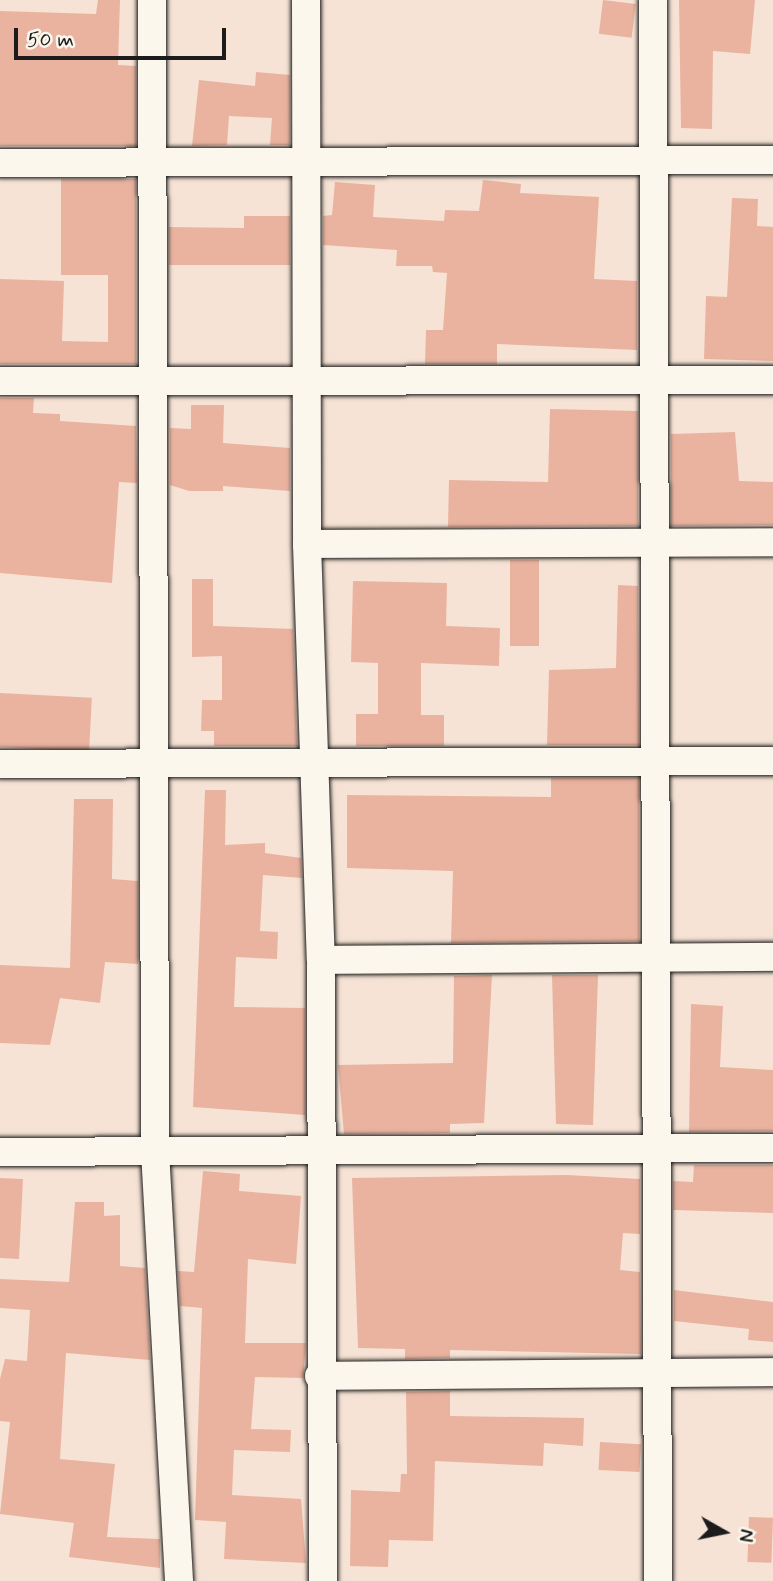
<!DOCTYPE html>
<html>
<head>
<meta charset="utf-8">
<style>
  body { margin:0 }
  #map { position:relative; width:773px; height:1581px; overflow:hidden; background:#f6e3d5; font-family:Mynerve,sans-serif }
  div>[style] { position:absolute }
  .building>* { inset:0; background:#eab39f; transform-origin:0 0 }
  .roads { filter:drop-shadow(0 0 2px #1c1c1c) drop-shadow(0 0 2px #1c1c1c) }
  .street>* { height:28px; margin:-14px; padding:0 14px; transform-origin:14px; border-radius:14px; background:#fbf7ec }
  span { translate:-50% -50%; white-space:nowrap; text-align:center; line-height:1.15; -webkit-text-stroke:6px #fbf7ec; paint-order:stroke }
  .north { position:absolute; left:689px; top:1497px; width:70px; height:70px; -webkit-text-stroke:5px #fbf7ec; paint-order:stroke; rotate:99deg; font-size:19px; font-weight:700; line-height:28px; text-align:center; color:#1c1c1c }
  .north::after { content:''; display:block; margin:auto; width:24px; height:32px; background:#1c1c1c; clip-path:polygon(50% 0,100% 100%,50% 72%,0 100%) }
  .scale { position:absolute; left:14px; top:28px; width:212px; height:32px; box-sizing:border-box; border:4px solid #1c1c1c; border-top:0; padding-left:9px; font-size:21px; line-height:24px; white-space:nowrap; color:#1c1c1c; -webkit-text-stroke:5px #fbf7ec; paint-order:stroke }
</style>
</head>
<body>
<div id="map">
  <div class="building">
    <div style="clip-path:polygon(98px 0,120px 0,118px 65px,136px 66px,136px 146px,0 146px,0 11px,96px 14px)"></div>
    <div style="left:603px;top:0;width:33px;height:34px;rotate:7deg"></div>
    <div style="clip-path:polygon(679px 0,755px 0,750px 54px,713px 51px,712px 129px,681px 128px)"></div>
    <div style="clip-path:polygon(256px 72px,290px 75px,290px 145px,270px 145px,272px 118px,229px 116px,227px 145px,192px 146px,199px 80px,255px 86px)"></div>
    <div style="clip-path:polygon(61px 179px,136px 179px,136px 364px,0 364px,0 279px,64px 281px,62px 341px,108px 342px,108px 275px,61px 275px)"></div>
    <div style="clip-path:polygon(483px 180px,521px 184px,520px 193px,599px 197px,594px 279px,637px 281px,637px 350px,497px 344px,497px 364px,425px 364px,426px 330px,443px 330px,447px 273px,433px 272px,432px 266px,396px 266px,397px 250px,323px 245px,323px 216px,332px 215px,335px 182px,375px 185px,373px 217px,444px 221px,445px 210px,479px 211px)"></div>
    <div style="clip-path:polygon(732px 198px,758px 199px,757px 226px,773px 227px,773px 361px,704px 359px,706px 296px,727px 297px)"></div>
    <div style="clip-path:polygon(244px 216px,290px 216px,290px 265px,169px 265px,169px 227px,244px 228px)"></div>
    <div style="clip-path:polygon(0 398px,34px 398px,33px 413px,60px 414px,60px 421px,136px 426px,137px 483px,119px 482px,112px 583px,0 573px)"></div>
    <div style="clip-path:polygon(191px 405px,224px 405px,223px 443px,290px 448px,290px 491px,223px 486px,223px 491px,189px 491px,170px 485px,170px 428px,191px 429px)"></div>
    <div style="clip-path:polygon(550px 409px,638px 411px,638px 526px,448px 527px,449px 480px,548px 482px)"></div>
    <div style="clip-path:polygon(735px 432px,739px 481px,773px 482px,773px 525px,671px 526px,671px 434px)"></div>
    <div style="left:510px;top:560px;width:29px;height:86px"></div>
    <div style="clip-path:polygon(192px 579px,213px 579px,213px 626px,293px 629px,297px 746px,214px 746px,214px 731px,201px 731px,202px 700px,222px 700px,222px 656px,192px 657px)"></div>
    <div style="clip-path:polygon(353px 581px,447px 583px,446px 626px,500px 628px,499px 666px,421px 663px,421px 715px,444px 715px,444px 746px,356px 746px,356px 714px,378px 714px,378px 663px,351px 662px)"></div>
    <div style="clip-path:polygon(618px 585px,638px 586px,639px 745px,547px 745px,549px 670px,616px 668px)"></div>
    <div style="left:0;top:693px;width:92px;height:54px;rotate:3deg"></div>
    <div style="clip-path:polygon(551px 778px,639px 778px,639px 941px,451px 943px,453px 871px,347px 868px,347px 795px,551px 797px)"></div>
    <div style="clip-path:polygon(205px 790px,226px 790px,225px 845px,265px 843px,265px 853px,301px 858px,302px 878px,263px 875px,260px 931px,278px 932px,277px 959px,236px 957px,234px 1007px,305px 1008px,305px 1115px,193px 1107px)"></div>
    <div style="clip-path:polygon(74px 799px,113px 799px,112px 879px,138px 881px,138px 964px,105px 962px,100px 1003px,60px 998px,50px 1045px,0 1043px,0 965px,70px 968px)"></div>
    <div style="clip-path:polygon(492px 975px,484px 1123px,450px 1124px,450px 1133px,344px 1134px,338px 1065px,453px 1063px,454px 976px)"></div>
    <div style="clip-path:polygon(552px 975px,598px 975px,593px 1125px,556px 1124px)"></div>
    <div style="clip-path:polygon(691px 1004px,723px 1006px,720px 1067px,773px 1070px,773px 1131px,689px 1132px)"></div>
    <div style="clip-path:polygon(694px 1165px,773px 1165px,773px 1213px,673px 1210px,673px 1181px,693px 1182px)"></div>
    <div style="clip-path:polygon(203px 1171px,240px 1174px,239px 1191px,301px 1196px,296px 1264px,248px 1259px,245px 1343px,306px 1343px,303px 1378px,255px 1377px,251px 1429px,291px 1430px,290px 1452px,234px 1450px,232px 1495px,301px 1499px,306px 1563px,224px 1559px,226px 1522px,195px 1520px,202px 1308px,180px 1306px,178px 1271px,194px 1272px)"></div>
    <div style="clip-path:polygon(567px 1175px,640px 1179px,640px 1234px,623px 1233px,620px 1270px,640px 1272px,641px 1354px,450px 1350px,450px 1358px,405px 1359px,405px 1349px,358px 1348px,352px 1178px)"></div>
    <div style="clip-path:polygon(0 1178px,23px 1179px,19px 1259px,0 1258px)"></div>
    <div style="clip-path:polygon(75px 1202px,104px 1202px,104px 1216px,120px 1215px,120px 1266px,145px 1268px,150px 1360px,66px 1353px,60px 1459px,115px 1464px,107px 1537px,160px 1539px,160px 1568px,69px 1557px,74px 1523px,0 1514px,10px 1422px,0 1421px,0 1379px,5px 1359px,27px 1361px,30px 1310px,0 1308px,0 1279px,69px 1282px)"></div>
    <div style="clip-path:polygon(674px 1290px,773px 1302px,773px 1342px,748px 1340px,749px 1329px,674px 1321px)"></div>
    <div style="clip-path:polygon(450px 1391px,450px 1416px,584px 1418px,583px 1446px,544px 1443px,543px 1466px,435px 1461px,433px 1541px,389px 1540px,388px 1567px,350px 1566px,351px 1490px,400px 1492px,401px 1474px,407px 1474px,406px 1392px)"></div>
    <div style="left:600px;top:1442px;width:41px;height:28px;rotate:3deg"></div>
    <div style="left:749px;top:1517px;width:24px;height:45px;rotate:2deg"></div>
  </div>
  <div class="roads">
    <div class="street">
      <div style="left:152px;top:0;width:1151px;rotate:89.85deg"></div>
      <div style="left:155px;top:1151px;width:431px;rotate:86.8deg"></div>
      <div style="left:306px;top:0;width:544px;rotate:89.89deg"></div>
      <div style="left:307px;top:544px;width:416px;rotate:88.1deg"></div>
      <div style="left:321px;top:960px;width:621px;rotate:89.82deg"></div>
      <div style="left:653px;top:0;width:1581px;rotate:89.82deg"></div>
      <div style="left:0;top:163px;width:773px;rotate:-0.22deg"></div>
      <div style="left:0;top:381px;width:773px;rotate:-0.07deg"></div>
      <div style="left:307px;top:544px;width:466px;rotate:-0.2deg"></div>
      <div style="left:0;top:764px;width:773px;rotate:-0.22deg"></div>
      <div style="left:321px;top:960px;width:452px;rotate:-0.4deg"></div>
      <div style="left:0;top:1152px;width:773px;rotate:-0.3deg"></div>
      <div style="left:319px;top:1376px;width:454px;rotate:-0.5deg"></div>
    </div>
  </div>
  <div class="north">N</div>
  <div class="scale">50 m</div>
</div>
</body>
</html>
